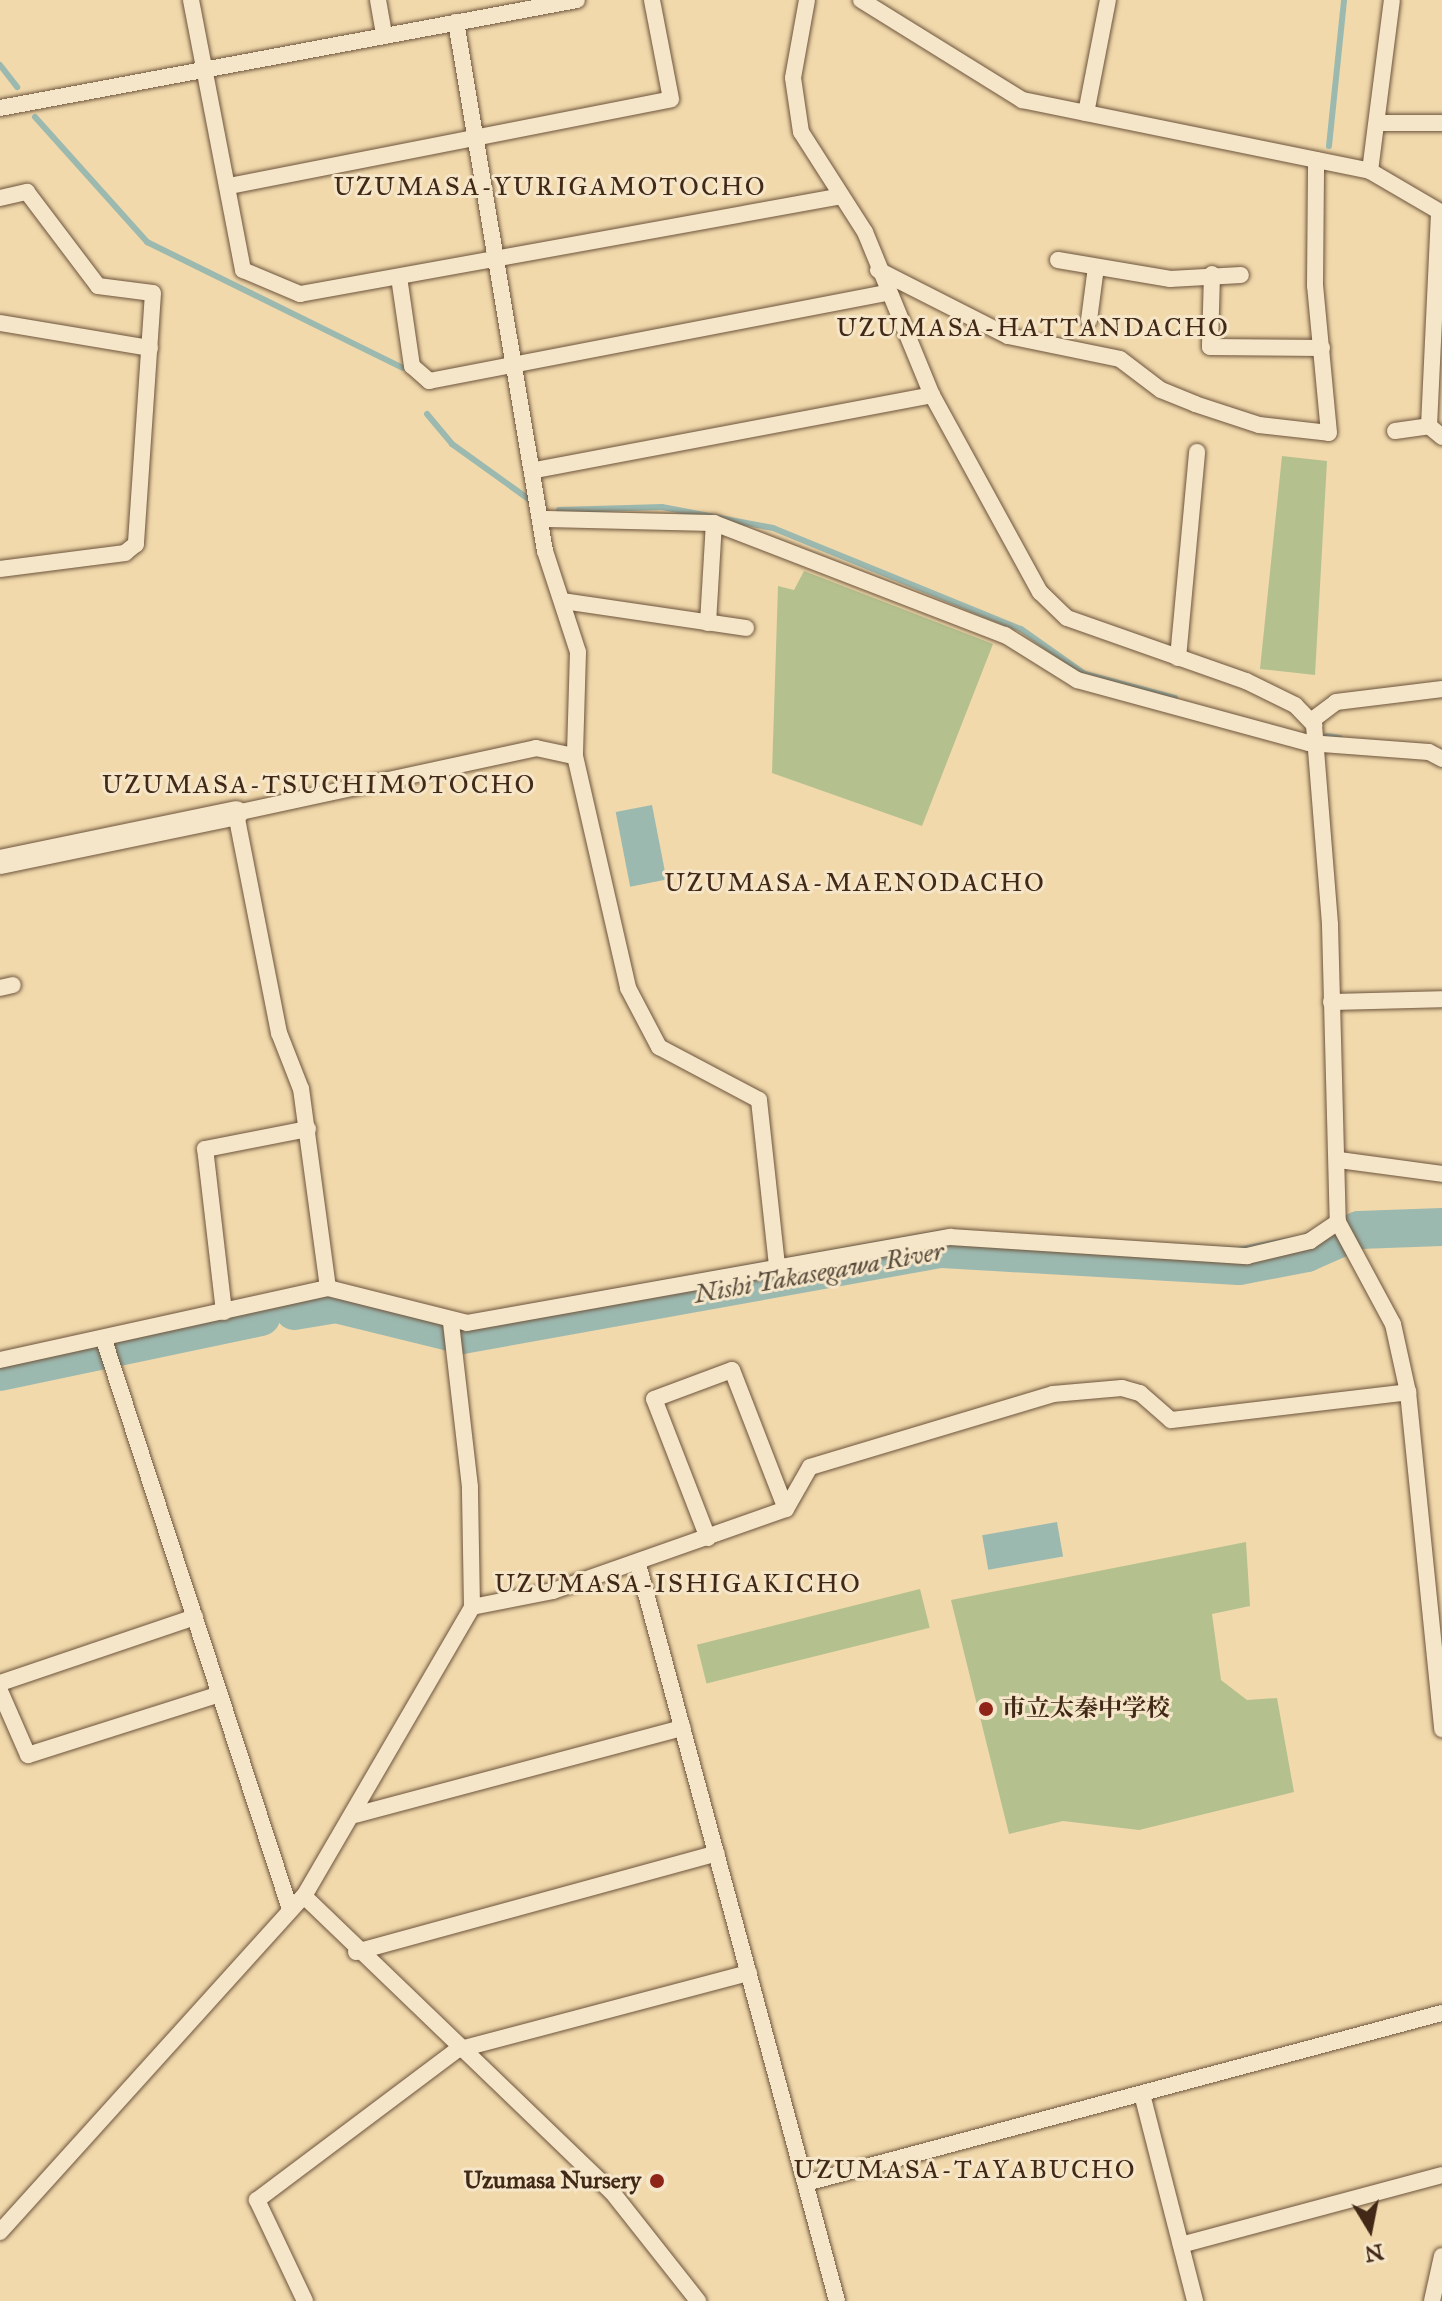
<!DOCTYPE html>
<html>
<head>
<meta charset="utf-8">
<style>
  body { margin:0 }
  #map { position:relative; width:1442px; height:2301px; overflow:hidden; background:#f1d9ac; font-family:"IM FELL Great Primer","Noto Serif JP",serif }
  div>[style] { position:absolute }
  .green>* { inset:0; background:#b4c08e; transform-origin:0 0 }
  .water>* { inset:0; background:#9cb9b0; transform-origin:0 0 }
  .stream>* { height:6px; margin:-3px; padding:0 3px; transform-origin:3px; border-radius:3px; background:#9cb9b0 }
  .river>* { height:38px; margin:-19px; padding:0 19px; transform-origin:19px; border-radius:19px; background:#9cb9b0 }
  .roads { filter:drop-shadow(0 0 2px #6d543c) drop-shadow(0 0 2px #6d543c) }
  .street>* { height:16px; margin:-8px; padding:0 8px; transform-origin:8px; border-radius:8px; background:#f6e6c9 }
  .secondary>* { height:24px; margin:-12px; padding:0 12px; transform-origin:12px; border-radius:12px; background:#f6e6c9 }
  .dots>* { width:22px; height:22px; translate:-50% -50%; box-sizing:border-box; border:4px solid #f6e6c9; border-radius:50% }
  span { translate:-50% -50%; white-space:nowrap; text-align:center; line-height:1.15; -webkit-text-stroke:6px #f6e6c9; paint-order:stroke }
  .poi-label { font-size:24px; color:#412817; font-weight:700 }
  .left { translate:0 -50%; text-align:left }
  .right { translate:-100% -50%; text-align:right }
  .neighbourhood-label { font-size:26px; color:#412817; letter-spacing:2px }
  .water-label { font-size:26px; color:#584c3d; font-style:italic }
  .north { position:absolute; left:1330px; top:2189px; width:80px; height:80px; -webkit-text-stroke:6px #f6e6c9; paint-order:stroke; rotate:170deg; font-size:22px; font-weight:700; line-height:32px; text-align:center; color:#412817 }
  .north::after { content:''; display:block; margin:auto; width:28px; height:36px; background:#412817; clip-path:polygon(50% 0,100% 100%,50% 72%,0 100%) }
</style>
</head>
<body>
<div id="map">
  <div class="green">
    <div style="clip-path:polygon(1282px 456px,1327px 461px,1315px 675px,1260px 669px)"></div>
    <div style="clip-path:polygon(804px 571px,993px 644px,922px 826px,772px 773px,778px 586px,794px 590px)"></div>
    <div style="clip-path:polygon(1246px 1542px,1250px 1606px,1212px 1614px,1221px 1680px,1247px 1700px,1277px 1698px,1294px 1792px,1139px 1830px,1063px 1821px,1009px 1834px,951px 1600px)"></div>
    <div style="left:920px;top:1589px;width:40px;height:230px;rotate:76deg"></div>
  </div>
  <div class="water">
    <div style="left:652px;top:805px;width:76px;height:37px;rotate:79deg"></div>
    <div style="left:1057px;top:1522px;width:35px;height:76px;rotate:80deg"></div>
  </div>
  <div class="stream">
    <div style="left:0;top:65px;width:28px;rotate:52deg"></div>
    <div style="left:35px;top:117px;width:168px;rotate:48.1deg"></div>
    <div style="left:147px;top:242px;width:285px;rotate:26.2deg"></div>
    <div style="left:1329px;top:146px;width:147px;rotate:-84.1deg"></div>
    <div style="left:427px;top:414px;width:39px;rotate:50deg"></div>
    <div style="left:452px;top:444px;width:96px;rotate:35.7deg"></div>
    <div style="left:559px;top:510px;width:103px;rotate:-1.7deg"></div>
    <div style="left:662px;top:507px;width:113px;rotate:10.7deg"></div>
    <div style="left:773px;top:528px;width:268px;rotate:22.2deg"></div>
    <div style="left:1021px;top:629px;width:78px;rotate:35.1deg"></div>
    <div style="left:1085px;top:674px;width:93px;rotate:14.9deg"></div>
    <div style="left:1327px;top:736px;width:13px;rotate:9deg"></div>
  </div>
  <div class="river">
    <div style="left:294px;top:1311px;width:43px;rotate:-9.5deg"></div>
    <div style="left:336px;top:1304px;width:130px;rotate:13.8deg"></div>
    <div style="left:462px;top:1335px;width:488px;rotate:-10.2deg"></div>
    <div style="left:942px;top:1249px;width:297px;rotate:3.3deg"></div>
    <div style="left:1239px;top:1266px;width:69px;rotate:-10.8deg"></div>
    <div style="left:1307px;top:1253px;width:57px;rotate:-23.9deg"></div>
    <div style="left:1359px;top:1230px;width:83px;rotate:-2.1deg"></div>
    <div style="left:0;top:1372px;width:267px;rotate:-11.9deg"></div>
  </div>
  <div class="roads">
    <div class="street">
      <div style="left:191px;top:0;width:275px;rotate:79.1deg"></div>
      <div style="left:243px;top:270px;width:62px;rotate:22.8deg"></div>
      <div style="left:300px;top:294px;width:546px;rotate:-10.24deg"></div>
      <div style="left:378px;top:0;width:35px;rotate:80deg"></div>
      <div style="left:807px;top:0;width:79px;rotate:100.2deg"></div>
      <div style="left:793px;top:78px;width:55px;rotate:81.6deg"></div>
      <div style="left:801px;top:132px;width:119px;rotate:57.4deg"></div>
      <div style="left:865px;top:232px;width:176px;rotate:67.7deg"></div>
      <div style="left:932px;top:395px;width:225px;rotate:61.3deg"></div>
      <div style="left:1040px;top:592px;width:37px;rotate:44deg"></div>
      <div style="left:1067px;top:618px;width:190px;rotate:19.4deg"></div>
      <div style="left:1246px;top:681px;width:55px;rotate:26.1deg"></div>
      <div style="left:1295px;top:705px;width:28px;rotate:46deg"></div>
      <div style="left:1314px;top:725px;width:201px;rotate:85.4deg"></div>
      <div style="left:1330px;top:925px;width:297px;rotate:88.5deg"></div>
      <div style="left:1338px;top:1222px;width:116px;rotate:61.7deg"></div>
      <div style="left:1393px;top:1324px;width:70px;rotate:77.6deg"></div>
      <div style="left:1408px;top:1392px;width:339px;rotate:84.2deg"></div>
      <div style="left:861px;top:0;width:190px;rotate:31.8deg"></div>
      <div style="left:1022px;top:100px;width:355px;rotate:11.5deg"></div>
      <div style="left:1370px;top:171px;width:83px;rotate:30.3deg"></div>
      <div style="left:456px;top:22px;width:536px;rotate:80.45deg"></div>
      <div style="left:545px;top:551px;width:106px;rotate:71.9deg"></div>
      <div style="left:578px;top:652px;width:104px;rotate:91.7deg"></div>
      <div style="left:575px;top:756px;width:238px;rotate:77.1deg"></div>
      <div style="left:628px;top:988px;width:67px;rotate:62.3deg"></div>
      <div style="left:659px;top:1047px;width:113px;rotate:27.9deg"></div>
      <div style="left:759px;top:1100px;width:168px;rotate:83.8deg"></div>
      <div style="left:0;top:108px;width:587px;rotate:-10.6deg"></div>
      <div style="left:1086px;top:113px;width:115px;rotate:-79deg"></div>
      <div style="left:1377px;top:123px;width:65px"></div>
      <div style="left:1370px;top:171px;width:172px;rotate:-82.7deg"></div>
      <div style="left:229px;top:186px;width:450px;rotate:-11.1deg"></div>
      <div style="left:671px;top:99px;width:101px;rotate:-100.9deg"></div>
      <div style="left:0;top:198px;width:28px;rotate:-13deg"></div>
      <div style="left:27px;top:192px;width:118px;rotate:52.9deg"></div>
      <div style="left:98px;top:286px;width:55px;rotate:7.3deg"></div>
      <div style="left:153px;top:293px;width:252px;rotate:93.9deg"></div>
      <div style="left:136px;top:544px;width:14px;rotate:141deg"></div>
      <div style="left:125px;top:553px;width:126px;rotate:172.7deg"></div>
      <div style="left:1058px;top:260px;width:114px;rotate:9.6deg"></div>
      <div style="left:1170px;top:279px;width:71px;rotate:-3.2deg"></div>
      <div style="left:878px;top:270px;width:146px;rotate:26.9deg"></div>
      <div style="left:1008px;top:336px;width:114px;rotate:11.6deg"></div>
      <div style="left:1120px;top:359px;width:51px;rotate:37.1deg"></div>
      <div style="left:1161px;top:390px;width:37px;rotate:22deg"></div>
      <div style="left:1195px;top:404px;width:67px;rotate:18.2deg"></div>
      <div style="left:1259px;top:425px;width:70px;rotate:6.5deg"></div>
      <div style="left:1329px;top:433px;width:148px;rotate:-95.4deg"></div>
      <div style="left:1315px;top:286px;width:126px;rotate:-89.5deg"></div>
      <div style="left:1212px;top:274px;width:73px;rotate:91.6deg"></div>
      <div style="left:1210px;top:347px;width:112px;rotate:0.5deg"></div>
      <div style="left:399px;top:277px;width:90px;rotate:81.7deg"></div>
      <div style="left:412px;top:366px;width:23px;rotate:41deg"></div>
      <div style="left:429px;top:381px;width:466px;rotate:-10.9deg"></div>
      <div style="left:1089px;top:320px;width:53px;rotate:-82.5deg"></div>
      <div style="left:0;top:323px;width:152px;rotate:9.5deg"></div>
      <div style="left:1429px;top:426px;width:214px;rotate:-87.3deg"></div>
      <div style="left:1395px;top:431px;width:34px;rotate:-8deg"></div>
      <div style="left:1429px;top:426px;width:17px;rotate:40deg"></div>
      <div style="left:536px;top:470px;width:403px;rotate:-10.7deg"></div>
      <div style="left:545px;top:519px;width:169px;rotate:1.4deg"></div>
      <div style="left:714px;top:523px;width:312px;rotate:21.1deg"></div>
      <div style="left:1005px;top:635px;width:85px;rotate:32deg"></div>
      <div style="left:1077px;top:680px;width:240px;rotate:15.2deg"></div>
      <div style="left:1309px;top:743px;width:120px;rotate:4.3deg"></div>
      <div style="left:1429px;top:752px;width:15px;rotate:28deg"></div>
      <div style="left:563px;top:601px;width:185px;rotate:8.4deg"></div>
      <div style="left:708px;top:623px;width:100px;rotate:-86.6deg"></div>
      <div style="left:1178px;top:658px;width:207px;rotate:-84.7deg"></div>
      <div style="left:1311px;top:721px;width:31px;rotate:-37deg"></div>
      <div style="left:1336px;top:702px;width:107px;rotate:-7deg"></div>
      <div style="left:0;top:988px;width:13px;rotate:-13deg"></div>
      <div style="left:1331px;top:1002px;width:111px;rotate:-1.5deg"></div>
      <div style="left:1339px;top:1160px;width:104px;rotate:7.7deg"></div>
      <div style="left:328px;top:1288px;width:201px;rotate:-97.7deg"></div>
      <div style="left:301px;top:1089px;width:60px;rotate:-111.4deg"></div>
      <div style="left:279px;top:1033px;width:224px;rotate:-101.1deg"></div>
      <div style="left:236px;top:813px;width:307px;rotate:-12.2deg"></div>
      <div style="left:536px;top:748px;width:40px;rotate:12deg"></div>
      <div style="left:224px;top:1312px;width:164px;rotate:-96.6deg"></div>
      <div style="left:205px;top:1149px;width:105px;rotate:-11deg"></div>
      <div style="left:104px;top:1340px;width:599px;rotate:71.9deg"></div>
      <div style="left:0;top:1360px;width:336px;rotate:-12.4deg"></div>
      <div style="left:328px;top:1288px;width:143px;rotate:14.1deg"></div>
      <div style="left:467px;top:1323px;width:491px;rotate:-10.1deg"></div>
      <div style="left:950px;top:1237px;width:298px;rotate:3.7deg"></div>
      <div style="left:1247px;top:1256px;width:65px;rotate:-13.4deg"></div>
      <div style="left:1310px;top:1241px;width:34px;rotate:-34deg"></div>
      <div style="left:708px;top:1538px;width:149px;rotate:-111.2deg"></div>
      <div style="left:654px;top:1399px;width:83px;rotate:-20.4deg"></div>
      <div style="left:732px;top:1370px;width:149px;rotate:68.8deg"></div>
      <div style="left:638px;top:1564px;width:763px;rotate:74.89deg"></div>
      <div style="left:472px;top:1607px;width:83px;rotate:-11.2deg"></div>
      <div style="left:553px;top:1591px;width:247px;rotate:-19.4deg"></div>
      <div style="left:786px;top:1509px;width:48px;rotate:-60.3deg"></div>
      <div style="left:810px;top:1467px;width:254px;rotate:-16.7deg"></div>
      <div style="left:1053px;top:1394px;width:69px;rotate:-5deg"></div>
      <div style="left:1122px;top:1388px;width:19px;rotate:16deg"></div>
      <div style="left:1140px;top:1393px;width:41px;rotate:41.1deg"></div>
      <div style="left:1171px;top:1420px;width:239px;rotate:-6.7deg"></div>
      <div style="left:0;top:1683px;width:206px;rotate:-18.7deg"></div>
      <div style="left:0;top:1691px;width:70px;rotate:66.4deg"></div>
      <div style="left:28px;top:1755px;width:201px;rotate:-17.6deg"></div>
      <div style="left:355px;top:1815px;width:339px;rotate:-14.9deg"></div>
      <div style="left:304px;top:1896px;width:427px;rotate:43.9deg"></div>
      <div style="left:612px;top:2192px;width:139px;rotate:51.7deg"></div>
      <div style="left:356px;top:1952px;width:374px;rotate:-15.3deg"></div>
      <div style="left:1143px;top:2098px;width:210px;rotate:75.6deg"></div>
      <div style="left:806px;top:2183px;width:658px;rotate:-14.97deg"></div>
      <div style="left:0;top:2232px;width:453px;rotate:-47.9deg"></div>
      <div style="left:304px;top:1896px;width:334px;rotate:-59.8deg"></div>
      <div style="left:472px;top:1607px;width:120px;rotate:-91deg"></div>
      <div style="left:470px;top:1487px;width:165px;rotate:-96.6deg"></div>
      <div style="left:1181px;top:2245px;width:270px;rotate:-15deg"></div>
      <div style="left:305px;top:2301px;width:112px;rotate:-115.4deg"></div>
      <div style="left:257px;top:2200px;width:250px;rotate:-36.9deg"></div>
      <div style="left:457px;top:2050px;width:302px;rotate:-14.8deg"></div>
      <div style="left:1432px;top:2301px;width:46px;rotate:-77.5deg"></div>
    </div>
    <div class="secondary">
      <div style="left:0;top:862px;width:241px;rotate:-11.7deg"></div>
    </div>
  </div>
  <div class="dots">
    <div style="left:986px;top:1709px;background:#8f2418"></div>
    <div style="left:657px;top:2181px;background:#8f2418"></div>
  </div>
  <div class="poi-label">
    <span class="left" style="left:1002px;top:1709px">市立太秦中学校</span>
    <span class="right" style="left:641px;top:2181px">Uzumasa Nursery</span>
  </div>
  <div class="neighbourhood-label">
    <span style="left:550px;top:187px">UZUMASA-YURIGAMOTOCHO</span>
    <span style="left:1033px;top:328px">UZUMASA-HATTANDACHO</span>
    <span style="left:319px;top:785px">UZUMASA-TSUCHIMOTOCHO</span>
    <span style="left:855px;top:883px">UZUMASA-MAENODACHO</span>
    <span style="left:678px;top:1584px">UZUMASA-ISHIGAKICHO</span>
    <span style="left:965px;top:2170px">UZUMASA-TAYABUCHO</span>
  </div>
  <div class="water-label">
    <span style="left:819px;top:1273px;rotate:-10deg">Nishi Takasegawa River</span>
  </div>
  <div class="north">N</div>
</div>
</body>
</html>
